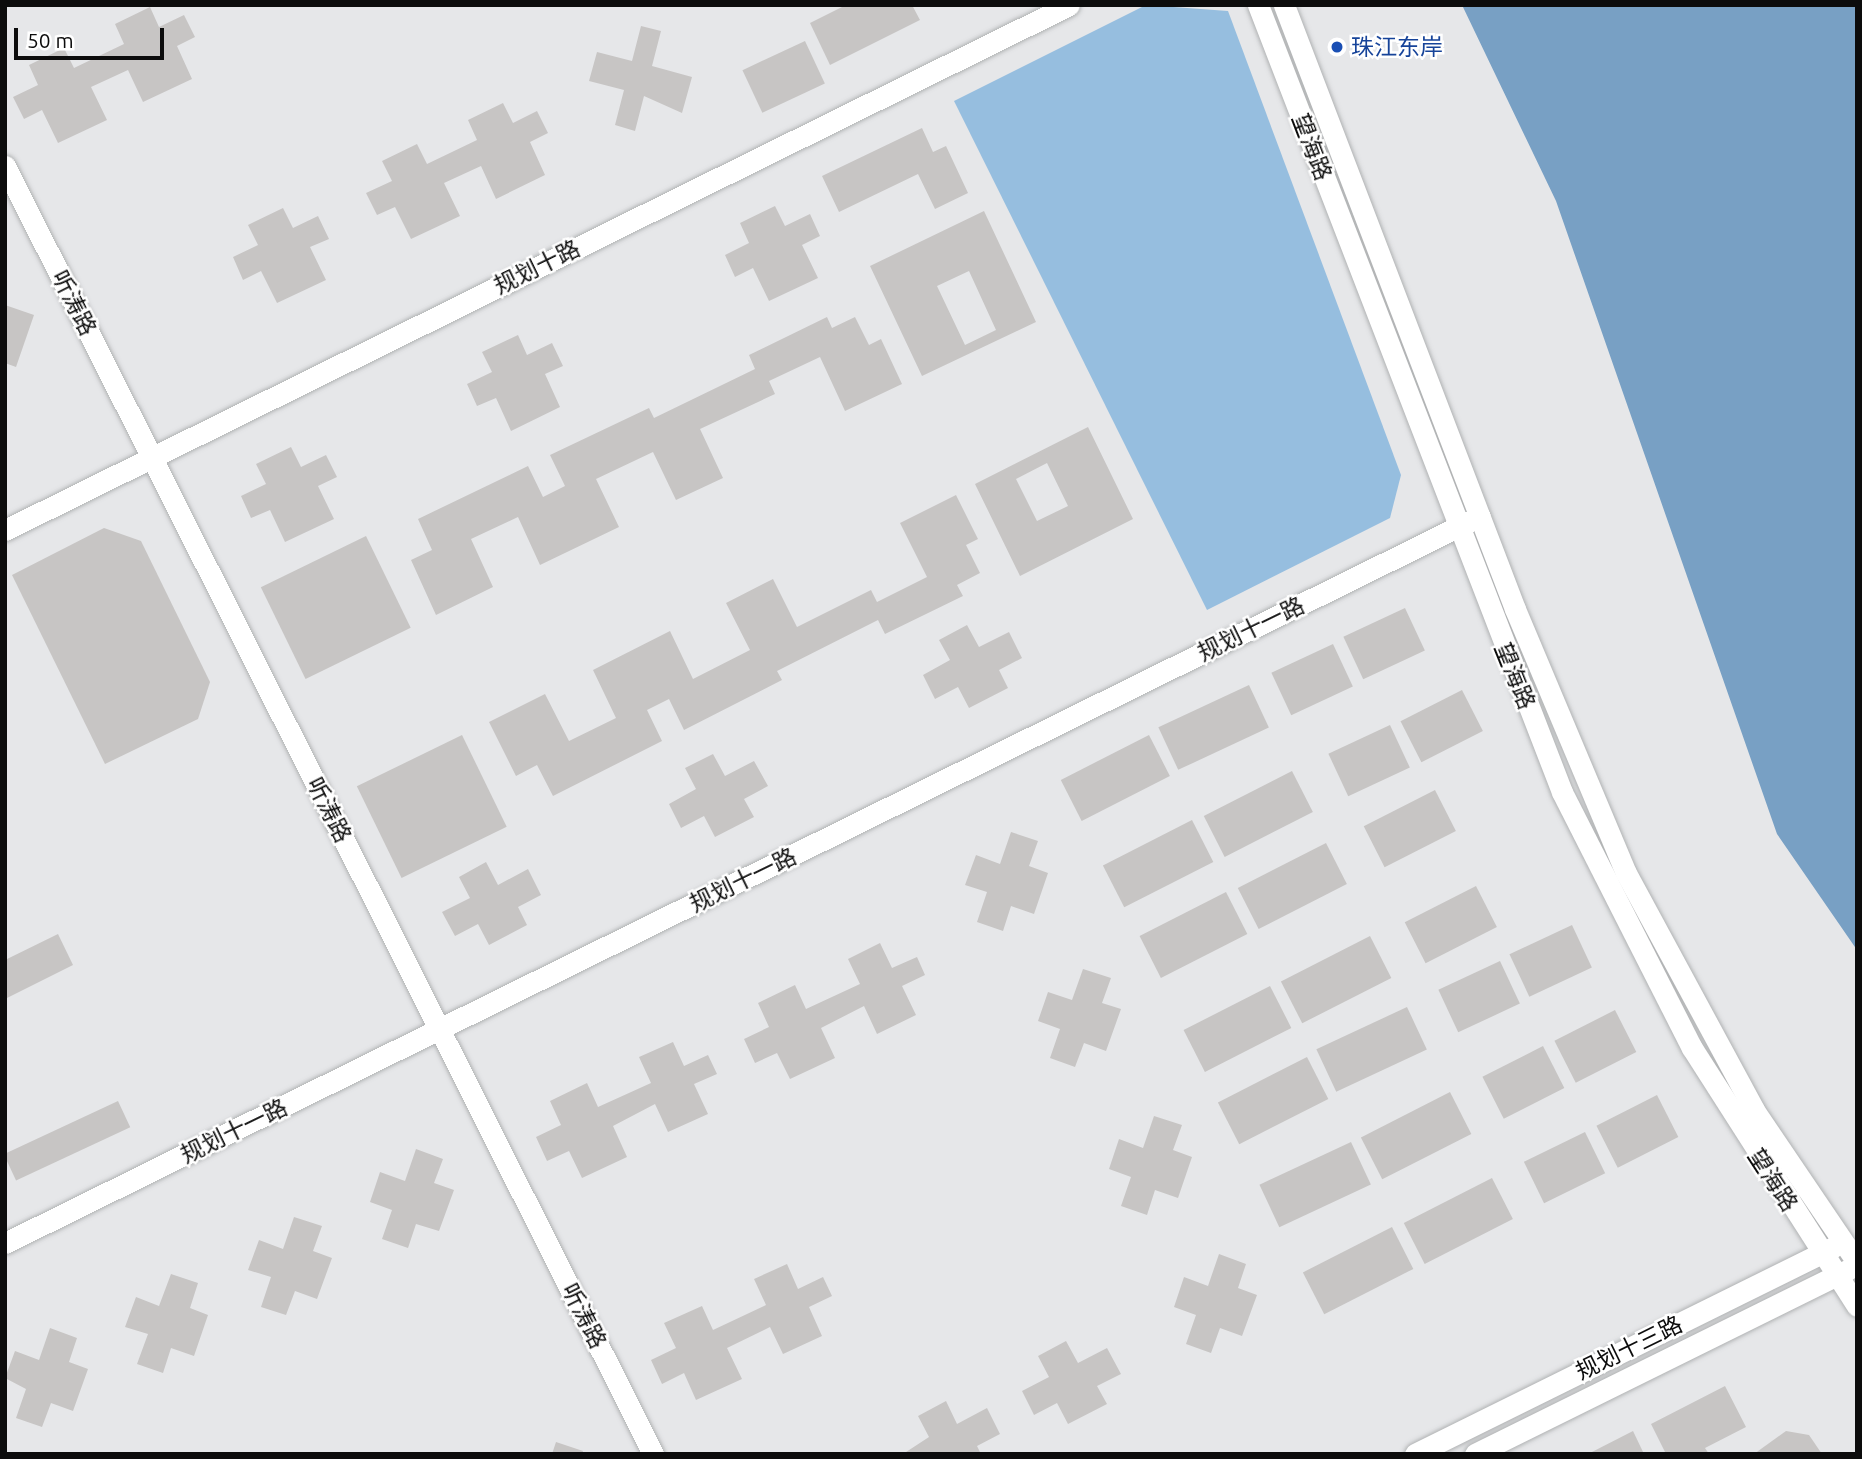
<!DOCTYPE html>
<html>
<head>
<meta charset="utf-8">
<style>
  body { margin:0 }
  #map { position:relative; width:1862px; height:1459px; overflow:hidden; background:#e6e7e9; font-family:Ubuntu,"Noto Sans SC",sans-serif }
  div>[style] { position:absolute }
  .green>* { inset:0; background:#96bedf }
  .water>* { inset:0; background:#78a0c4 }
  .building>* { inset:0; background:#c7c5c4; transform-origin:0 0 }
  .roads { filter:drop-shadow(0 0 2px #b0b2b3) drop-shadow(0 0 2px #b0b2b3) }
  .street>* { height:21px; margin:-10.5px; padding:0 10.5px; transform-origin:10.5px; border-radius:10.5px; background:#fff }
  .dots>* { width:19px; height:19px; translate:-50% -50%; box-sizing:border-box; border:4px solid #fff; border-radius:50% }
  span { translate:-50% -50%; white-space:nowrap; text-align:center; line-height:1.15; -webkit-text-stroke:5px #fff; paint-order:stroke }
  .transit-label { font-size:23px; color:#164399 }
  .left { translate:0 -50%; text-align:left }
  .street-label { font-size:23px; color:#0c0c0c }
  .frame { position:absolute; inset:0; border:7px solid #0c0c0c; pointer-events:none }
  .scale { position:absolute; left:14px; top:28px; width:150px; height:32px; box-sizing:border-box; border:4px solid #0c0c0c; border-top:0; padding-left:9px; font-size:21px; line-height:24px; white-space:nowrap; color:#0c0c0c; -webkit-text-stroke:5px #fff; paint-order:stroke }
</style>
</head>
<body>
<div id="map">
  <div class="green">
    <div style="clip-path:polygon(1146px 5px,1228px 11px,1401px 475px,1390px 518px,1207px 610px,954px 101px)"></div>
  </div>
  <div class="water">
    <div style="clip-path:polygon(1462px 5px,1857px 5px,1857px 950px,1777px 834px,1556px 201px)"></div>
  </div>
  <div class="building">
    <div style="clip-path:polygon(846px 5px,912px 5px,920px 20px,830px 65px,810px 23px)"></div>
    <div style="clip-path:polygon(150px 7px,159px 27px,184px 15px,195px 37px,177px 46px,192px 79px,143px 102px,128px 70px,91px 87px,107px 120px,58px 143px,42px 110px,24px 119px,13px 97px,38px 85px,29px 65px,64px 48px,74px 68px,124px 44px,115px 24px)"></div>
    <div style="clip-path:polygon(641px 26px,661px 31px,652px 66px,692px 77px,682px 113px,644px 96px,635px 131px,615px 125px,624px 90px,589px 81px,597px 52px,632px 61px)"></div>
    <div style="left:805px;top:41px;width:47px;height:69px;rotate:65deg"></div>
    <div style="clip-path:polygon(503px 103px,513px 123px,537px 111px,548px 133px,530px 142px,545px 175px,496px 199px,481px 166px,444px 183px,460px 216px,411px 239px,395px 207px,377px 215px,366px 193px,392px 181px,382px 161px,417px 144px,427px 164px,477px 140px,468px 120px)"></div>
    <div style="clip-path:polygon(922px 128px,933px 152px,946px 146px,968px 193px,935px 209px,918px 174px,839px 212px,822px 176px)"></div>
    <div style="clip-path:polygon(775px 206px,785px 226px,810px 214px,820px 236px,802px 245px,818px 278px,769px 301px,753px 268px,735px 277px,725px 255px,749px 243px,740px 223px)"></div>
    <div style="clip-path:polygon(283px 208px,293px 228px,318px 216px,329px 239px,310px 247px,326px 280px,277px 303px,261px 271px,243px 280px,233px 257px,258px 245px,248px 225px)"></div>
    <div style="clip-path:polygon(evenodd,984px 211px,1036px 322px,922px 376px,870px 266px,984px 211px,969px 271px,996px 330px,965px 345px,937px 286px,969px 271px)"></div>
    <div style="clip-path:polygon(5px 305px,34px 315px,16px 367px,5px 363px)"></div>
    <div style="clip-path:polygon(827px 317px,832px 328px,855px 317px,869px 345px,881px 339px,902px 384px,845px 411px,820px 357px,769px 381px,775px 394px,700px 429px,723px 478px,676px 500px,653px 452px,596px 479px,619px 527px,540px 565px,518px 517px,471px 539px,493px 587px,436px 615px,411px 560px,432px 550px,418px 519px,528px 466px,543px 497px,565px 486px,550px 455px,649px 408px,654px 418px,755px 369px,749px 355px)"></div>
    <div style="clip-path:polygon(518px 335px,527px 355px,552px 343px,563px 366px,545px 374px,560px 407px,511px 431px,496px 398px,477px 406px,467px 384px,492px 372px,482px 352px)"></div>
    <div style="clip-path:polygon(evenodd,1088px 427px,1133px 519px,1020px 576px,975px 484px,1088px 427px,1047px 463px,1068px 506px,1037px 521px,1016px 479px,1047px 463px)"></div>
    <div style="clip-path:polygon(291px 447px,301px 467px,326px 455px,337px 477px,318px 486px,334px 519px,285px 542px,270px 510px,251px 518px,241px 496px,266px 484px,256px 464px)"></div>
    <div style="clip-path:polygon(956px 495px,978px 539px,966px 545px,980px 573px,957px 585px,963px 596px,885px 634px,878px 620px,777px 671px,782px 680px,684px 730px,669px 699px,647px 710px,662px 741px,553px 796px,537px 765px,516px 776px,489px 722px,545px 694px,569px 741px,616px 718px,593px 670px,670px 631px,693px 679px,750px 650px,726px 603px,773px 579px,797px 627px,871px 590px,877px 602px,927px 577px,900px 523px)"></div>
    <div style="clip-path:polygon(104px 528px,141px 541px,210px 682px,198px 719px,105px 764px,12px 575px)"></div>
    <div style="left:366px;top:536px;width:102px;height:117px;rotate:64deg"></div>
    <div style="left:1405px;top:608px;width:47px;height:68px;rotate:65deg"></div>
    <div style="clip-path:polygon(967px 625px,979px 647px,1009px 632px,1022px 658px,999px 670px,1008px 688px,969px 708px,958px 687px,935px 699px,923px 675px,950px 660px,939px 640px)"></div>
    <div style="left:1333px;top:644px;width:47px;height:68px;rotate:65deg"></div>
    <div style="left:1249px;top:685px;width:47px;height:100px;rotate:65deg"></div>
    <div style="left:1462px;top:690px;width:46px;height:69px;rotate:63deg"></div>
    <div style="left:1390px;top:725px;width:47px;height:68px;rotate:65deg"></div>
    <div style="left:462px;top:735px;width:102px;height:117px;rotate:64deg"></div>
    <div style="left:1149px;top:735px;width:46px;height:99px;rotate:63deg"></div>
    <div style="clip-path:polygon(713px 754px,725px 776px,754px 761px,768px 786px,744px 799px,754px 817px,715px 837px,704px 816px,681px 828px,669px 804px,696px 789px,685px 768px)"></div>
    <div style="left:1292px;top:771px;width:46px;height:99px;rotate:63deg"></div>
    <div style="left:1435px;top:790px;width:46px;height:80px;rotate:63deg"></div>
    <div style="left:1192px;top:820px;width:47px;height:100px;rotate:63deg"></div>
    <div style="clip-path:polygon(1011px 832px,1038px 841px,1029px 866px,1048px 873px,1034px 914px,1011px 906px,1003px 931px,977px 922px,987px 892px,965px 885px,976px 855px,1000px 864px)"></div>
    <div style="left:1326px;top:843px;width:46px;height:99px;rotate:63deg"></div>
    <div style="clip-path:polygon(486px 862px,498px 885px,528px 869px,541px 895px,518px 907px,527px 925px,489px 945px,478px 924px,455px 936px,442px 912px,470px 898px,459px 877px)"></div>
    <div style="left:1476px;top:886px;width:46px;height:80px;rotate:63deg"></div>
    <div style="left:1226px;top:892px;width:47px;height:97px;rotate:63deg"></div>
    <div style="left:1572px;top:925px;width:47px;height:69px;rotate:65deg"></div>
    <div style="clip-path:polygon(58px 934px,73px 965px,5px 999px,5px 960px)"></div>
    <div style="left:1370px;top:936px;width:47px;height:100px;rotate:63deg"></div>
    <div style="clip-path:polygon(880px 943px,892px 968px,917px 957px,925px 975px,902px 986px,916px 1015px,877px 1034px,864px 1006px,821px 1028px,835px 1058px,790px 1079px,777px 1053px,755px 1063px,744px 1039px,769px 1027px,758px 1003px,795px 985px,806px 1009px,860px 984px,848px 959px)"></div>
    <div style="left:1500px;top:961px;width:47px;height:68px;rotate:65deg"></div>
    <div style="clip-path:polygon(1083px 969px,1111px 978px,1102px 1003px,1121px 1009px,1106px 1051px,1084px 1043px,1075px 1067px,1050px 1058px,1060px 1029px,1038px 1021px,1048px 992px,1072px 1000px)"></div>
    <div style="left:1270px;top:986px;width:47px;height:97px;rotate:63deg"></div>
    <div style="left:1407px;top:1007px;width:47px;height:100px;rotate:65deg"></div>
    <div style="left:1615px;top:1010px;width:47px;height:68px;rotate:63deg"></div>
    <div style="clip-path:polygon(673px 1042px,684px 1066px,708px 1055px,717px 1074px,694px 1084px,708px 1114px,668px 1132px,655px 1104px,613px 1126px,627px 1157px,582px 1178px,569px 1151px,547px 1161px,536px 1137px,561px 1125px,550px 1101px,587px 1083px,598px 1107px,651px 1083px,639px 1057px)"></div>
    <div style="left:1543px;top:1046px;width:47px;height:68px;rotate:63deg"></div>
    <div style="left:1307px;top:1057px;width:47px;height:100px;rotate:63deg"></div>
    <div style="left:1450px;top:1092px;width:47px;height:100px;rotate:63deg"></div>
    <div style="left:1657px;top:1095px;width:47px;height:68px;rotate:63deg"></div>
    <div style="left:118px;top:1101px;width:29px;height:126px;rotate:65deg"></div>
    <div style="clip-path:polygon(1154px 1116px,1182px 1125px,1173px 1150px,1192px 1157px,1178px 1198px,1155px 1190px,1147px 1215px,1121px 1206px,1131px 1177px,1109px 1169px,1119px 1139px,1143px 1148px)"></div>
    <div style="left:1585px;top:1132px;width:46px;height:68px;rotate:64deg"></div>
    <div style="left:1351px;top:1142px;width:47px;height:101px;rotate:65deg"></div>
    <div style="clip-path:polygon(416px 1149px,443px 1159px,434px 1183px,454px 1190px,439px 1231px,416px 1224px,408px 1248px,382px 1239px,392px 1210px,370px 1202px,380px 1172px,405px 1181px)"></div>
    <div style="left:1492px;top:1178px;width:46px;height:99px;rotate:63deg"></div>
    <div style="clip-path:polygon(294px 1217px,322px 1226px,313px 1251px,332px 1258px,317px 1299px,295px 1291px,286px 1315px,261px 1307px,271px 1277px,248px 1270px,259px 1240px,283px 1249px)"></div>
    <div style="left:1392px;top:1227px;width:47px;height:100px;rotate:63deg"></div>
    <div style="clip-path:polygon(1219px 1254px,1246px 1264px,1238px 1288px,1257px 1295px,1242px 1336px,1220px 1328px,1211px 1353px,1186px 1344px,1196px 1315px,1174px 1307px,1184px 1277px,1208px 1286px)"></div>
    <div style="clip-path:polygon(787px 1264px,798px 1289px,823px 1277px,832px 1296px,809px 1307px,822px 1336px,783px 1354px,770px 1327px,727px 1348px,742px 1379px,696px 1400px,684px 1373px,662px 1384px,651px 1360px,676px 1348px,664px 1323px,702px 1306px,713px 1330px,766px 1305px,754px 1279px)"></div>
    <div style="clip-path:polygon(171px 1274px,198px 1283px,190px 1308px,208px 1315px,194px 1356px,171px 1348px,163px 1373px,137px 1364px,148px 1334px,125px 1327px,136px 1297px,159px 1306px)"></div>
    <div style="clip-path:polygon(50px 1328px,77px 1338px,69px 1362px,88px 1369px,73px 1411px,51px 1403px,42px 1427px,16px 1418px,26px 1389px,5px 1378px,15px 1351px,39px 1360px)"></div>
    <div style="clip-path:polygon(1066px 1341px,1078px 1363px,1107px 1348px,1121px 1374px,1097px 1386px,1107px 1404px,1068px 1424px,1057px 1403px,1034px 1415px,1022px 1391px,1049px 1377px,1038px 1356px)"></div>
    <div style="clip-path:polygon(1725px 1386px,1746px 1427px,1705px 1448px,1709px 1454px,1666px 1454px,1651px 1424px)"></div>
    <div style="clip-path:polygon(946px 1401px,957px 1424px,987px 1408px,1000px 1434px,977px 1446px,981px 1454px,903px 1454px,929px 1437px,918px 1416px)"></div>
    <div style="clip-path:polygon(1633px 1431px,1644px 1454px,1588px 1454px)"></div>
    <div style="clip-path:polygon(1786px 1431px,1809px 1435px,1822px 1454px,1754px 1454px)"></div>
    <div style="clip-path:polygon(556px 1442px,583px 1451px,582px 1454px,552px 1454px)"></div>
  </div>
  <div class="roads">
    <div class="street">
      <div style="left:1258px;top:5px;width:844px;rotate:68.88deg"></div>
      <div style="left:1562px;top:792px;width:287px;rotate:63.1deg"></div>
      <div style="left:1692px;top:1048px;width:306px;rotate:57.4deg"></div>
      <div style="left:1284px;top:5px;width:647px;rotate:69.07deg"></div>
      <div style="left:1515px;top:609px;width:286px;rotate:67.2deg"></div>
      <div style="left:1626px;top:873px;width:269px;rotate:61.6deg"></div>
      <div style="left:1754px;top:1110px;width:184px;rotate:55.9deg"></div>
      <div style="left:5px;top:166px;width:1442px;rotate:63.29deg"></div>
      <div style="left:5px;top:530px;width:1186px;rotate:-26.26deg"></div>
      <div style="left:5px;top:1243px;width:1644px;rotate:-26.24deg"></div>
      <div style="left:1415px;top:1454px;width:466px;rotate:-26.3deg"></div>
      <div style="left:1475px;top:1454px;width:415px;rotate:-26.3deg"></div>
    </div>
  </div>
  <div class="dots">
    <div style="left:1337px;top:47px;background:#1a4fb4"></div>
  </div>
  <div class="transit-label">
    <span class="left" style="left:1351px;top:47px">珠江东岸</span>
  </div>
  <div class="street-label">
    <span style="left:1312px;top:147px;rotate:69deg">望海路</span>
    <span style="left:537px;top:267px;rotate:-26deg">规划十路</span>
    <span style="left:74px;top:303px;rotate:63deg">听涛路</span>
    <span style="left:1251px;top:629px;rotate:-26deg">规划十一路</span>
    <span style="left:1515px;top:676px;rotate:68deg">望海路</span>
    <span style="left:329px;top:810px;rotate:63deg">听涛路</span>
    <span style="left:743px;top:880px;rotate:-26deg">规划十一路</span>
    <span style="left:234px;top:1131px;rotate:-26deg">规划十一路</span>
    <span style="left:1773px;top:1180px;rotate:57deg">望海路</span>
    <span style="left:584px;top:1316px;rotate:63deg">听涛路</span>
    <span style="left:1629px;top:1348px;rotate:-26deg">规划十三路</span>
  </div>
  <div class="frame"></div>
  <div class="scale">50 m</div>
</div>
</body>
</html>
